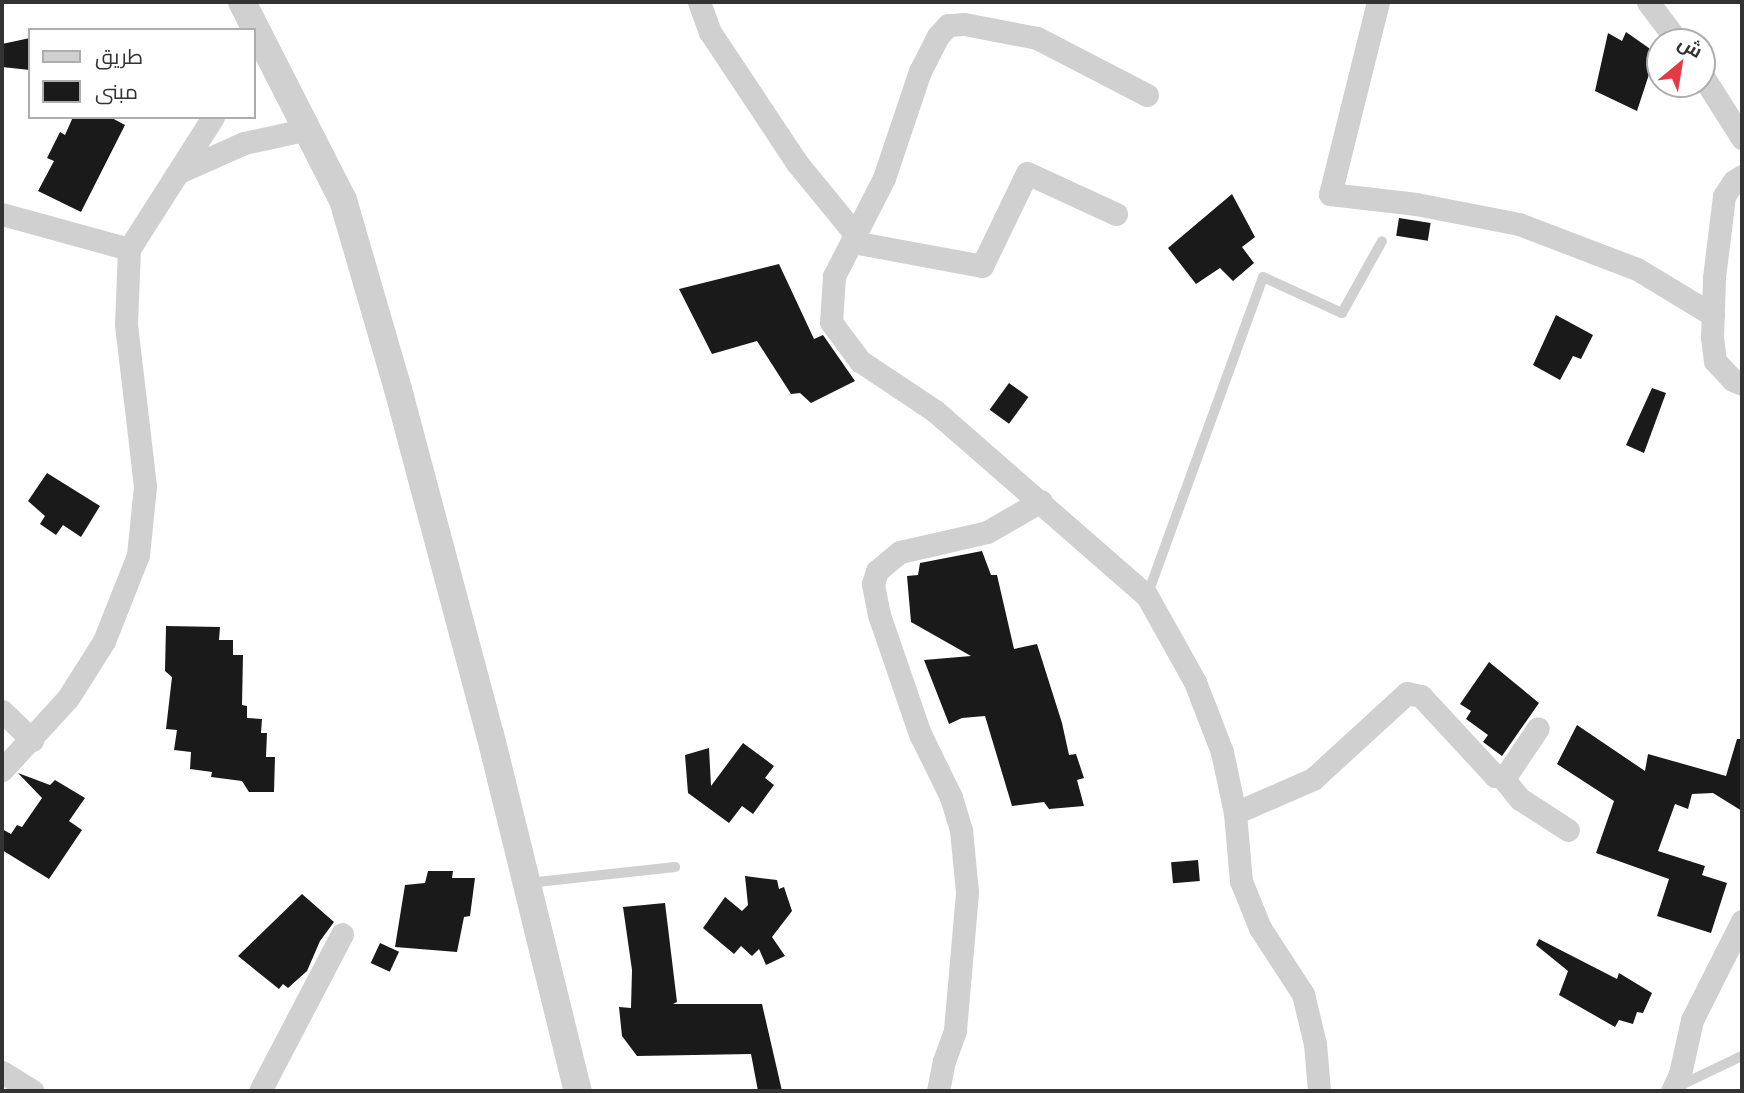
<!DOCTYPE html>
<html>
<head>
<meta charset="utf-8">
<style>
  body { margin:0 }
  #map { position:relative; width:1744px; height:1093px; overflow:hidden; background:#fff; font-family:"Public Sans",Cairo,sans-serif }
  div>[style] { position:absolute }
  .building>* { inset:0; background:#1a1a1a; transform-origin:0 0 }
  .service>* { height:10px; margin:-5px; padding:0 5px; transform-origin:5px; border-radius:5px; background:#d0d0d0 }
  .minor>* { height:23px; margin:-11.5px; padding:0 11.5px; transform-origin:11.5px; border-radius:11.5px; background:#d0d0d0 }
  .tertiary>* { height:28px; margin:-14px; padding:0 14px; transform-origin:14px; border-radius:14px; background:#d0d0d0 }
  span { translate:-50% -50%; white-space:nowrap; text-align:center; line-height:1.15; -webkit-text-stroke:7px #fff; paint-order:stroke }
  .frame { position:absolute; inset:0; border:4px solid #333; pointer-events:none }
  .legend { position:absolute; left:28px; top:28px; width:228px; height:91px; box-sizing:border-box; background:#fff; border:2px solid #adadad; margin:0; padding:9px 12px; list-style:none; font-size:21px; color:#333 }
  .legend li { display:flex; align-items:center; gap:14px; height:35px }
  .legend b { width:35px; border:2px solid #adadad }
  .north { position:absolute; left:1646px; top:28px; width:70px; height:70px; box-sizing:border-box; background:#fff; border:2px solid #adadad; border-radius:50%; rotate:30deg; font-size:19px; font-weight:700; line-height:28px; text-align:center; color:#333 }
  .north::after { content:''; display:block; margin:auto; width:24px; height:32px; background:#e63946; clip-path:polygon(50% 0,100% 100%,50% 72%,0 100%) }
</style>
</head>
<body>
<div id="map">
  <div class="building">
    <div style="clip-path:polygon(1626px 32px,1656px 53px,1637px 111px,1595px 91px,1608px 33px,1622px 41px)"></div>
    <div style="clip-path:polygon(30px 38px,30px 70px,2px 67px,2px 44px)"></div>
    <div style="clip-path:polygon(73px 117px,110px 117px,125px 125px,81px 212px,38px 191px,54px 161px,47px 158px,60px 132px,65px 135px)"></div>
    <div style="clip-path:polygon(1232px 194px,1255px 237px,1242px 247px,1254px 263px,1233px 281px,1220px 268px,1196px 284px,1168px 248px)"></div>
    <div style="left:1399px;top:218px;width:32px;height:18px;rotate:9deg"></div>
    <div style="clip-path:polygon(779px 264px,814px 339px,823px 335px,855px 381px,811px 403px,800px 393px,791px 394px,757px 341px,712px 354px,679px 289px)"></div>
    <div style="clip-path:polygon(1556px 315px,1593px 335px,1581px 359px,1573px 356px,1560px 380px,1533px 365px)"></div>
    <div style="left:1009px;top:383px;width:24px;height:33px;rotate:36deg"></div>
    <div style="clip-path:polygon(1652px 388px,1666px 393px,1644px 453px,1626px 445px)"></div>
    <div style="clip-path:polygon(47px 473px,100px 506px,81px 537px,63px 525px,56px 535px,40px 524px,45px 516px,28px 501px)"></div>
    <div style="clip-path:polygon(982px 551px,991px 575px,997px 575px,1014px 649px,1037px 644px,1062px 723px,1069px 755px,1076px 754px,1084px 778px,1077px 780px,1084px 806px,1049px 809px,1044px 802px,1012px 806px,985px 716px,962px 718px,949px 724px,924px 660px,971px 656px,911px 622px,907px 576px,918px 575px,920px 563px)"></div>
    <div style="clip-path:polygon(166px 626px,220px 627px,219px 640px,233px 640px,233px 655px,243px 655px,242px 705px,247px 706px,247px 718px,262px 719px,261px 733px,267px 733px,266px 757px,275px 757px,274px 792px,249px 792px,242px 781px,211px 777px,212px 772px,190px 769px,191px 752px,174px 750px,177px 730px,166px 729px,172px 677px,165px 671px)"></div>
    <div style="clip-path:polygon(1489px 662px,1539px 703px,1502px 756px,1483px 742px,1488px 735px,1466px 719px,1471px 711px,1460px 704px)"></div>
    <div style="clip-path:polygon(1577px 725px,1645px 771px,1648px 754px,1726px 776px,1737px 739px,1742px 739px,1742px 811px,1713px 793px,1692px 794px,1688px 809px,1675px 804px,1658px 851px,1705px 866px,1702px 875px,1727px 883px,1711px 933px,1657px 916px,1669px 879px,1596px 853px,1614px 801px,1557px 764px)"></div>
    <div style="clip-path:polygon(743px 743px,774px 766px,765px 778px,774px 785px,753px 814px,742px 806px,729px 823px,688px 793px,685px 755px,709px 748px,711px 786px)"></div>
    <div style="clip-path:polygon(18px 773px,50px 785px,55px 780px,85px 798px,69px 821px,82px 830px,49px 879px,2px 850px,2px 829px,11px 834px,17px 825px,22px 827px,42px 798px)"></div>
    <div style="left:1198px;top:860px;width:21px;height:27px;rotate:85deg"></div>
    <div style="clip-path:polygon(428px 871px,453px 871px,452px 878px,475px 878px,470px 916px,464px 917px,457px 952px,395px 947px,405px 885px,425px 883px)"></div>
    <div style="clip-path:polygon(745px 876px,777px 880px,779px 889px,784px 887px,792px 911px,772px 937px,785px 956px,766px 965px,759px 949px,752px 956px,741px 946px,734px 954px,703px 928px,725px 897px,742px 911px,748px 905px)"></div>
    <div style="clip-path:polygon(302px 894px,334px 922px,320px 941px,307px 971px,288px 988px,283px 984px,279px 989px,238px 956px)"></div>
    <div style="clip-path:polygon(665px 903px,677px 1002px,673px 1004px,762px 1004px,782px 1091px,758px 1091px,751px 1054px,637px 1056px,622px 1036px,619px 1007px,631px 1008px,632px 970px,623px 907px)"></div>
    <div style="clip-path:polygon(1539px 939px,1617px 979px,1619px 973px,1652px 993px,1643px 1013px,1637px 1012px,1633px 1024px,1619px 1020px,1615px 1027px,1559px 995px,1568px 971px,1536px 945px)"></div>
    <div style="left:380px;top:943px;width:21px;height:22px;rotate:25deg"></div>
  </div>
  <div class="service">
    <div style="left:1147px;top:596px;width:339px;rotate:-70deg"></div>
    <div style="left:1263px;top:277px;width:87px;rotate:24.5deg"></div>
    <div style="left:1342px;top:313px;width:82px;rotate:-60.9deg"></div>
    <div style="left:528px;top:883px;width:148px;rotate:-6.2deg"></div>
    <div style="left:1679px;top:1086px;width:70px;rotate:-25.5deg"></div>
  </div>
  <div class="minor">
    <div style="left:699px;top:2px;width:32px;rotate:70deg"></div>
    <div style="left:710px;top:32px;width:157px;rotate:56.4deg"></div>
    <div style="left:797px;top:163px;width:93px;rotate:50.7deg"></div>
    <div style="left:1378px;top:2px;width:198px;rotate:104deg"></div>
    <div style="left:1330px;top:194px;width:87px;rotate:6.6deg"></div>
    <div style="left:1416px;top:204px;width:105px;rotate:11deg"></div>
    <div style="left:1519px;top:224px;width:126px;rotate:20.9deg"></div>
    <div style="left:1637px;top:269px;width:89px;rotate:31.2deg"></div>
    <div style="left:1648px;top:2px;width:50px;rotate:53.1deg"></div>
    <div style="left:1702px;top:75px;width:75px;rotate:57.6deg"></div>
    <div style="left:1147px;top:95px;width:124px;rotate:-152.6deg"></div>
    <div style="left:1037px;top:38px;width:74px;rotate:-169.1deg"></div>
    <div style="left:964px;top:24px;width:16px;rotate:176deg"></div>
    <div style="left:948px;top:25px;width:15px;rotate:132deg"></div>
    <div style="left:938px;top:36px;width:39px;rotate:117deg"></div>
    <div style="left:920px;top:71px;width:113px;rotate:108.6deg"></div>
    <div style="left:884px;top:178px;width:110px;rotate:117deg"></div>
    <div style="left:834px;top:276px;width:46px;rotate:93.7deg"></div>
    <div style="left:831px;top:322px;width:49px;rotate:53.4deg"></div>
    <div style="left:860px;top:361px;width:90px;rotate:33.7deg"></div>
    <div style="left:935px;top:411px;width:281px;rotate:41.1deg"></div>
    <div style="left:1147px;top:596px;width:98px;rotate:60.8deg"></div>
    <div style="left:1195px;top:682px;width:75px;rotate:68.9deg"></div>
    <div style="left:1222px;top:752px;width:62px;rotate:78deg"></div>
    <div style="left:1235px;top:813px;width:68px;rotate:85deg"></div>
    <div style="left:1241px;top:881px;width:51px;rotate:68deg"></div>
    <div style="left:1260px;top:928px;width:79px;rotate:56.9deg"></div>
    <div style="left:1303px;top:994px;width:51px;rotate:76.5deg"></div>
    <div style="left:1315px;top:1044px;width:47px;rotate:85.1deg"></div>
    <div style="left:179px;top:172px;width:71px;rotate:-24deg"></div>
    <div style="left:244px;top:143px;width:66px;rotate:-12.3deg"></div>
    <div style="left:1742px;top:176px;width:9px;rotate:148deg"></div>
    <div style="left:1734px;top:181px;width:18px;rotate:124deg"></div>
    <div style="left:1724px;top:196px;width:83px;rotate:97deg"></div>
    <div style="left:1714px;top:278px;width:59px;rotate:91.9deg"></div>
    <div style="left:1712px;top:337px;width:24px;rotate:83deg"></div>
    <div style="left:1715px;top:361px;width:26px;rotate:47deg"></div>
    <div style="left:1733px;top:380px;width:10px;rotate:24deg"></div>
    <div style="left:2px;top:214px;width:132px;rotate:15.4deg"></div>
    <div style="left:853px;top:242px;width:131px;rotate:10.5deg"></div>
    <div style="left:982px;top:266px;width:103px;rotate:-64.2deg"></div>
    <div style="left:1027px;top:173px;width:98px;rotate:24.7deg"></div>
    <div style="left:2px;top:711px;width:42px;rotate:44deg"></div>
    <div style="left:2px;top:770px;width:98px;rotate:-47.5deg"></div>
    <div style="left:68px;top:698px;width:67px;rotate:-57.7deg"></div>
    <div style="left:104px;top:641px;width:92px;rotate:-68.4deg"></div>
    <div style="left:138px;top:555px;width:69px;rotate:-84.2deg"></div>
    <div style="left:145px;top:486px;width:163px;rotate:-96.7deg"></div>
    <div style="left:126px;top:324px;width:75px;rotate:-87.7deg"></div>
    <div style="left:129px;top:249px;width:156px;rotate:-57.5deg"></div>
    <div style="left:1502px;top:777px;width:28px;rotate:51deg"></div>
    <div style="left:1520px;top:799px;width:57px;rotate:32.9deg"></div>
    <div style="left:1235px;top:813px;width:85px;rotate:-23.6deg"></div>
    <div style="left:1313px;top:779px;width:127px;rotate:-42.5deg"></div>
    <div style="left:1407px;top:693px;width:14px;rotate:12deg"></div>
    <div style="left:1421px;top:696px;width:109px;rotate:47.2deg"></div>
    <div style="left:1495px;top:776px;width:12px;rotate:-9deg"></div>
    <div style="left:1507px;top:774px;width:55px;rotate:-56deg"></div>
    <div style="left:2px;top:1072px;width:36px;rotate:32deg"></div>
    <div style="left:260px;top:1091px;width:177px;rotate:-62.4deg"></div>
    <div style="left:938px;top:1091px;width:31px;rotate:-79deg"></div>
    <div style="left:944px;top:1061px;width:33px;rotate:-70deg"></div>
    <div style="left:955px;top:1030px;width:139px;rotate:-85deg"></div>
    <div style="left:967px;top:892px;width:62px;rotate:-95.5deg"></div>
    <div style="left:961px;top:830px;width:34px;rotate:-107deg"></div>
    <div style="left:951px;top:797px;width:70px;rotate:-116.2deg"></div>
    <div style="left:920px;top:734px;width:126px;rotate:-109deg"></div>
    <div style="left:879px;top:615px;width:32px;rotate:-101deg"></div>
    <div style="left:873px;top:584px;width:14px;rotate:-73deg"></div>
    <div style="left:877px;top:571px;width:30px;rotate:-40deg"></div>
    <div style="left:900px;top:552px;width:89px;rotate:-12.9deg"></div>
    <div style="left:987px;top:532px;width:62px;rotate:-29.9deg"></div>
    <div style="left:1672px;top:1091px;width:19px;rotate:-65deg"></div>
    <div style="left:1680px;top:1074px;width:55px;rotate:-77.5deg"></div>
    <div style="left:1692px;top:1020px;width:111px;rotate:-63.2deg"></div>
  </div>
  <div class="tertiary">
    <div style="left:242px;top:2px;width:222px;rotate:63deg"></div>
    <div style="left:343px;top:200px;width:197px;rotate:73.8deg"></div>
    <div style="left:398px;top:389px;width:357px;rotate:75.1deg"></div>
    <div style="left:490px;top:734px;width:368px;rotate:76.2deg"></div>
  </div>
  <div class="frame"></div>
  <ul class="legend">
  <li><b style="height:9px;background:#d0d0d0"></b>طريق</li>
  <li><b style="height:19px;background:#1a1a1a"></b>مبنى</li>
  </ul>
  <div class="north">ش</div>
</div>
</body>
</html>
